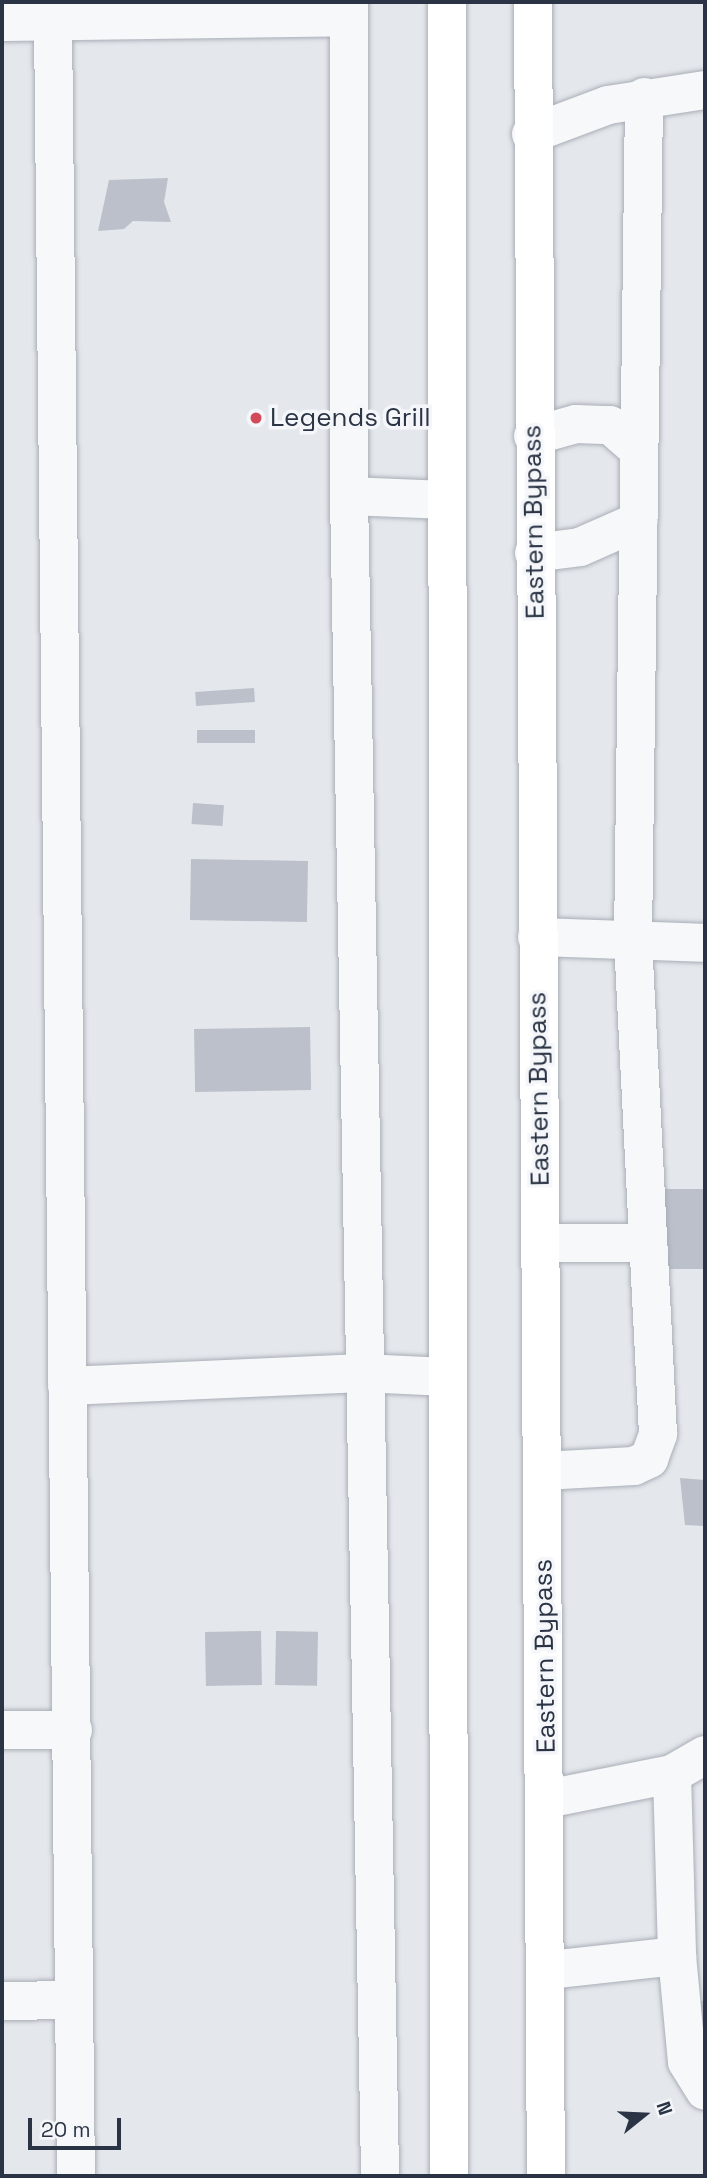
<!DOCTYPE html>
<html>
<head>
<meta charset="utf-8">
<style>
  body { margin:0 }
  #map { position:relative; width:707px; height:2178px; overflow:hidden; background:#e4e7ec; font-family:"Space Grotesk",sans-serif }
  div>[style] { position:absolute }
  .building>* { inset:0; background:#bbc0ca; transform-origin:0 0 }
  .roads { filter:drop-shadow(0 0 2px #a9aeb7) drop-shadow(0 0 2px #a9aeb7) }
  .minor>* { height:38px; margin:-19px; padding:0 19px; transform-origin:19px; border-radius:19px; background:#f7f8fa }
  .major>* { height:38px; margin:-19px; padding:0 19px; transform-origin:19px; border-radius:19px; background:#fff }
  .dots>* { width:19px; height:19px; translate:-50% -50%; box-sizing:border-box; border:4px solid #f4f6f9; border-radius:50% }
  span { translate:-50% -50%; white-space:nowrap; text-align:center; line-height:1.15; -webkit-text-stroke:7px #f4f6f9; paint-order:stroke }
  .poi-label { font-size:26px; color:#2b3445 }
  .left { translate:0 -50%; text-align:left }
  .street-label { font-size:26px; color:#2b3445 }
  .frame { position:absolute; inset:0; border:4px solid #2b3445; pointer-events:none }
  .north { position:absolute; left:609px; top:2080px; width:70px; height:70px; -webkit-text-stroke:5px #f4f6f9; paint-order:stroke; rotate:72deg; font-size:19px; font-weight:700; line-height:28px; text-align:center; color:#2b3445 }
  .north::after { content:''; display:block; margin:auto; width:24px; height:32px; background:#2b3445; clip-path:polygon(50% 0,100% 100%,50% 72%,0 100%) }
  .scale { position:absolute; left:28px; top:2118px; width:93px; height:32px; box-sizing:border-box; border:4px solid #2b3445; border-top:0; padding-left:9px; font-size:21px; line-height:24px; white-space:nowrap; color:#2b3445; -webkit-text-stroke:5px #f4f6f9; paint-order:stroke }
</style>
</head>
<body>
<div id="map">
  <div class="building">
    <div style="clip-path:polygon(168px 178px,164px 202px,171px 222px,133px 221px,124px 229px,98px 231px,109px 180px)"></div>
    <div style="left:254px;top:688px;width:14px;height:59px;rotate:86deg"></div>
    <div style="left:197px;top:730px;width:58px;height:13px"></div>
    <div style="left:193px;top:803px;width:31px;height:21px;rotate:4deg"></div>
    <div style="left:191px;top:859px;width:117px;height:61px;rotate:1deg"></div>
    <div style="left:310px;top:1027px;width:63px;height:116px;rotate:89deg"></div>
    <div style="left:705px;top:1189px;width:80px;height:49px;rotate:90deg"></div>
    <div style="clip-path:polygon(680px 1478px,705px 1480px,705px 1526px,685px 1525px)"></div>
    <div style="left:261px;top:1631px;width:54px;height:56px;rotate:89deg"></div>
    <div style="left:276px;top:1631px;width:42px;height:54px;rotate:1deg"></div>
    <div style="clip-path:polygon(701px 2001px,705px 2001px,705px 2078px,702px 2078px)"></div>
  </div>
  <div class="roads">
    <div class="minor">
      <div style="left:349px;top:2px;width:494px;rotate:90deg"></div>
      <div style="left:349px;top:496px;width:1680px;rotate:88.94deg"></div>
      <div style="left:53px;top:21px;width:2155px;rotate:89.39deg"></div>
      <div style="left:2px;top:22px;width:346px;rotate:-0.8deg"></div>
      <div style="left:531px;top:134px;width:82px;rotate:-20.6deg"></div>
      <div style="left:608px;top:105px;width:98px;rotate:-8.8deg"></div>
      <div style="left:533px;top:436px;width:45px;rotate:-15.6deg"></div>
      <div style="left:576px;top:424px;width:34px;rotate:2deg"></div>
      <div style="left:610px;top:425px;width:38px;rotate:41deg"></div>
      <div style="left:349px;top:496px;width:96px;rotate:2.4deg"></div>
      <div style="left:534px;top:553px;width:46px;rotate:-7.4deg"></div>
      <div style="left:580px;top:547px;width:64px;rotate:-23.8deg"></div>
      <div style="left:537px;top:937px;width:168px;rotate:2deg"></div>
      <div style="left:541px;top:1243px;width:107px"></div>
      <div style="left:67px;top:1386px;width:296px;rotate:-2.5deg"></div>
      <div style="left:363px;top:1373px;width:84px;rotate:2.7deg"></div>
      <div style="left:543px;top:1471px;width:91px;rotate:-3.1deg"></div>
      <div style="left:634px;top:1466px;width:17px;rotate:-25deg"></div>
      <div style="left:649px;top:1459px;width:27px;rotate:-70deg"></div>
      <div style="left:658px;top:1434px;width:495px;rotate:-92.9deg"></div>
      <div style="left:633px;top:940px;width:843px;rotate:-89.25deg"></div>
      <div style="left:2px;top:1730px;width:71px"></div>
      <div style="left:705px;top:1755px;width:38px;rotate:150deg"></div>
      <div style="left:672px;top:1774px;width:182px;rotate:88.4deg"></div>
      <div style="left:677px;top:1956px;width:106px;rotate:84.6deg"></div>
      <div style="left:687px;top:2062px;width:34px;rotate:58deg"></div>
      <div style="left:547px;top:1799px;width:127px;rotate:-11.3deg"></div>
      <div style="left:548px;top:1970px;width:130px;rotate:-6.2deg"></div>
      <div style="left:2px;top:2001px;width:72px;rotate:-0.8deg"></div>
    </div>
    <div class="major">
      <div style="left:447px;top:2px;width:2174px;rotate:89.95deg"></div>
      <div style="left:533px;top:2px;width:2174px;rotate:89.66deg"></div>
    </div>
  </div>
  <div class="dots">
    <div style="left:256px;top:418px;background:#d1495b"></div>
  </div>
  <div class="poi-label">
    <span class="left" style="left:270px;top:418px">Legends Grill</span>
  </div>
  <div class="street-label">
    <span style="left:534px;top:522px;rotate:-91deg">Eastern Bypass</span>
    <span style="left:539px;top:1089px;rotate:-91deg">Eastern Bypass</span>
    <span style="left:545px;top:1656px;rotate:-91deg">Eastern Bypass</span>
  </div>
  <div class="frame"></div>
  <div class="north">N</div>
  <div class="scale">20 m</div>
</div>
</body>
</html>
